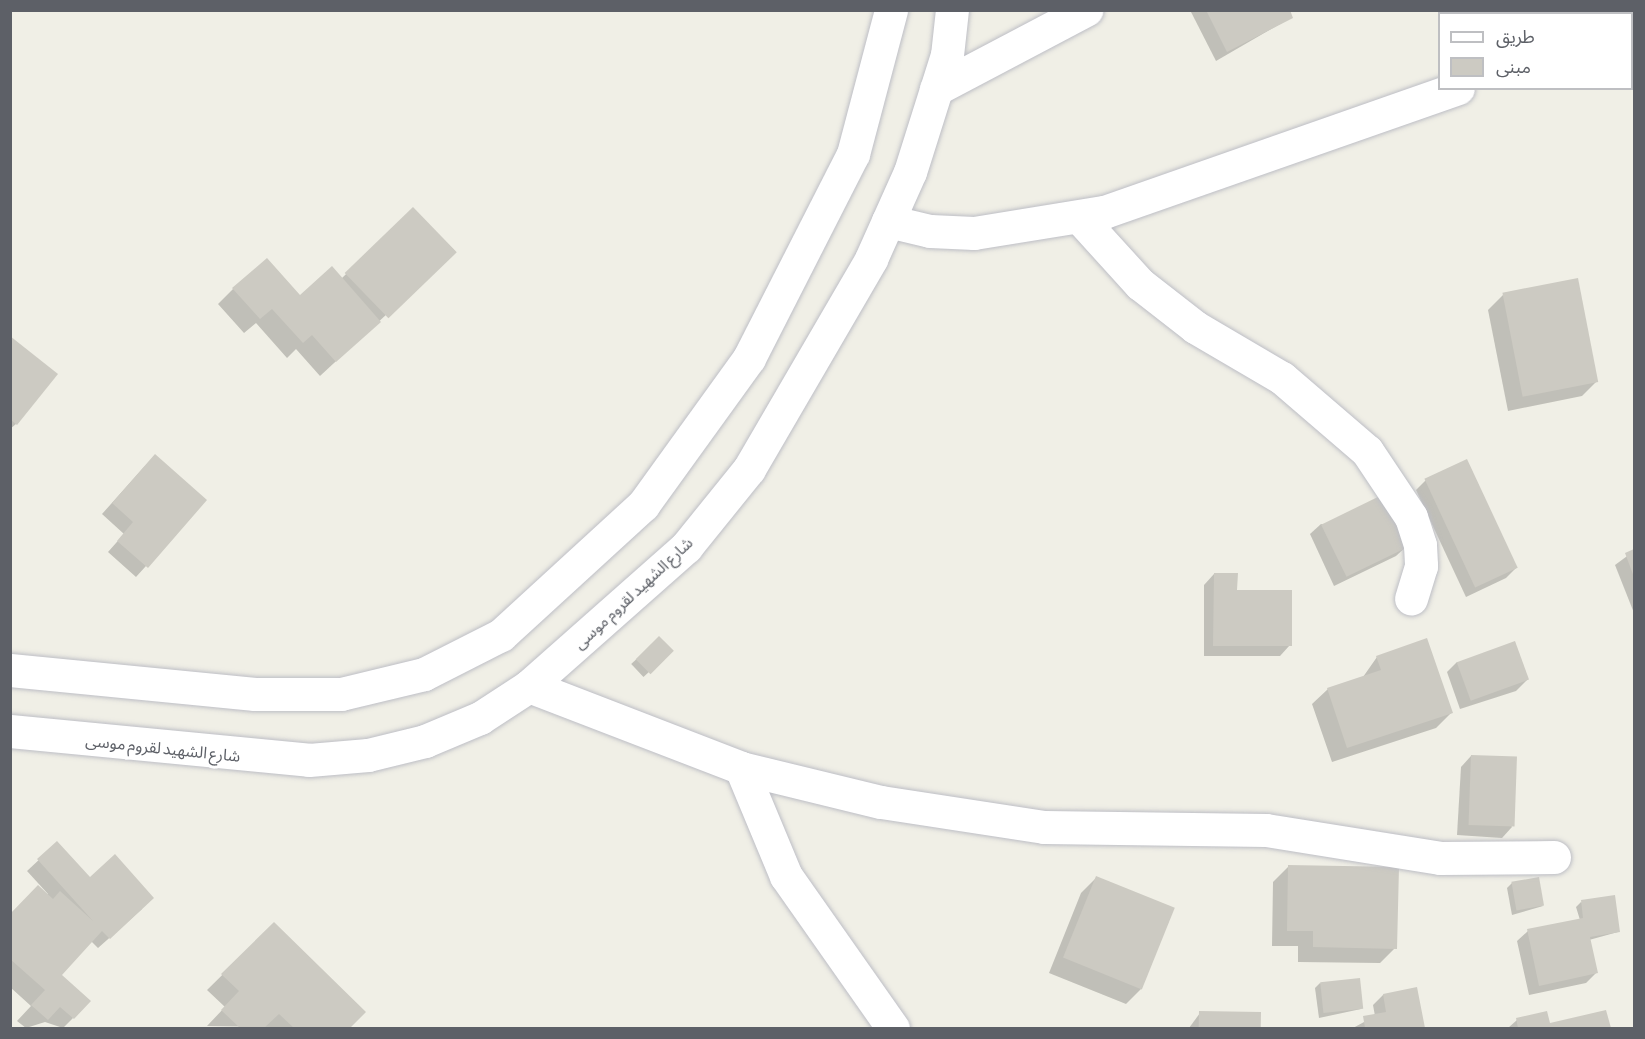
<!DOCTYPE html>
<html>
<head>
<meta charset="utf-8">
<style>
  body { margin:0 }
  #map { position:relative; width:1645px; height:1039px; overflow:hidden; background:#f0efe6; font-family:"Asap Condensed","Noto Sans Arabic",sans-serif }
  div>[style] { position:absolute }
  .shadow>* { inset:0; background:#0003; transform-origin:0 0 }
  .building>* { inset:0; background:#cccac2; transform-origin:0 0 }
  .roads { filter:drop-shadow(0 0 2px #bdbec5) drop-shadow(0 0 2px #bdbec5) }
  .minor>* { height:33px; margin:-16.5px; padding:0 16.5px; transform-origin:16.5px; border-radius:16.5px; background:#fff }
  span { translate:-50% -50%; white-space:nowrap; text-align:center; line-height:1.15; -webkit-text-stroke:6px #fff; paint-order:stroke }
  .street-label { font-size:16px; color:#5d6067 }
  .frame { position:absolute; inset:0; border:12px solid #5d6067; pointer-events:none }
  .legend { position:absolute; left:1438px; top:12px; width:195px; height:78px; box-sizing:border-box; background:#fff; border:2px solid #bebfc2; margin:0; padding:8px 10px; list-style:none; font-size:18px; color:#5d6067 }
  .legend li { display:flex; align-items:center; gap:12px; height:30px }
  .legend b { width:30px; border:2px solid #bebfc2 }
</style>
</head>
<body>
<div id="map">
  <div class="shadow">
    <div style="clip-path:polygon(1190px 10px,1288px 10px,1292px 17px,1216px 61px)"></div>
    <div style="clip-path:polygon(413px 209px,455px 251px,320px 376px,296px 349px,287px 358px,256px 323px,244px 333px,218px 304px,233px 289px,299px 297px,341px 279px)"></div>
    <div style="clip-path:polygon(1503px 295px,1597px 381px,1582px 396px,1508px 411px,1488px 310px)"></div>
    <div style="clip-path:polygon(10px 338px,16px 424px,10px 429px)"></div>
    <div style="clip-path:polygon(145px 466px,205px 501px,136px 577px,108px 552px,124px 534px,102px 514px)"></div>
    <div style="clip-path:polygon(1426px 480px,1517px 567px,1506px 578px,1466px 597px,1416px 490px)"></div>
    <div style="clip-path:polygon(1321px 524px,1407px 546px,1396px 556px,1334px 586px,1310px 534px)"></div>
    <div style="clip-path:polygon(1634px 551px,1634px 613px,1615px 565px)"></div>
    <div style="clip-path:polygon(1214px 574px,1290px 645px,1280px 656px,1204px 656px,1204px 585px)"></div>
    <div style="left:659px;top:638px;width:18px;height:38px;rotate:47deg"></div>
    <div style="clip-path:polygon(1377px 657px,1451px 713px,1436px 728px,1332px 762px,1312px 704px,1328px 689px,1363px 677px)"></div>
    <div style="clip-path:polygon(1457px 662px,1527px 680px,1516px 691px,1460px 709px,1447px 672px)"></div>
    <div style="clip-path:polygon(1471px 756px,1512px 827px,1502px 838px,1457px 835px,1461px 767px)"></div>
    <div style="clip-path:polygon(57px 843px,89px 879px,142px 909px,98px 948px,91px 941px,60px 975px,73px 1018px,63px 1028px,45px 1022px,26px 1028px,17px 1021px,31px 1006px,10px 987px,10px 915px,48px 894px,27px 871px)"></div>
    <div style="clip-path:polygon(1289px 866px,1395px 948px,1380px 963px,1298px 962px,1298px 946px,1272px 946px,1273px 882px)"></div>
    <div style="clip-path:polygon(1096px 878px,1141px 989px,1126px 1004px,1049px 973px,1081px 893px)"></div>
    <div style="clip-path:polygon(1512px 883px,1543px 906px,1512px 915px,1507px 888px)"></div>
    <div style="clip-path:polygon(1581px 902px,1618px 932px,1589px 940px,1596px 973px,1586px 983px,1529px 995px,1517px 941px,1528px 931px,1580px 920px,1576px 907px)"></div>
    <div style="clip-path:polygon(274px 924px,364px 1012px,348px 1028px,207px 1026px,225px 1007px,207px 990px)"></div>
    <div style="clip-path:polygon(1320px 983px,1361px 1009px,1319px 1018px,1315px 988px)"></div>
    <div style="clip-path:polygon(1416px 989px,1423px 1028px,1353px 1028px,1375px 1016px,1373px 1005px,1383px 995px)"></div>
    <div style="clip-path:polygon(1605px 1012px,1609px 1028px,1508px 1028px,1517px 1020px,1549px 1025px)"></div>
    <div style="clip-path:polygon(1200px 1013px,1259px 1013px,1259px 1028px,1189px 1028px)"></div>
  </div>
  <div class="building">
    <div style="clip-path:polygon(1206px 10px,1290px 10px,1293px 18px,1227px 52px)"></div>
    <div style="left:413px;top:207px;width:63px;height:95px;rotate:46deg"></div>
    <div style="clip-path:polygon(267px 258px,300px 295px,332px 266px,381px 322px,336px 362px,312px 335px,303px 343px,272px 309px,260px 319px,232px 288px)"></div>
    <div style="left:1578px;top:278px;width:106px;height:77px;rotate:79deg"></div>
    <div style="clip-path:polygon(10px 336px,58px 374px,17px 425px,10px 419px)"></div>
    <div style="clip-path:polygon(155px 454px,207px 500px,148px 568px,117px 541px,133px 522px,112px 503px)"></div>
    <div style="left:1467px;top:459px;width:120px;height:47px;rotate:65deg"></div>
    <div style="left:1384px;top:494px;width:58px;height:70px;rotate:64deg"></div>
    <div style="clip-path:polygon(1634px 549px,1634px 577px,1625px 553px)"></div>
    <div style="clip-path:polygon(1214px 573px,1238px 573px,1237px 590px,1292px 590px,1292px 646px,1213px 646px)"></div>
    <div style="left:659px;top:636px;width:21px;height:33px;rotate:45deg"></div>
    <div style="clip-path:polygon(1427px 638px,1453px 713px,1347px 748px,1327px 688px,1381px 670px,1376px 656px)"></div>
    <div style="left:1515px;top:641px;width:41px;height:62px;rotate:70deg"></div>
    <div style="left:1471px;top:755px;width:46px;height:70px;rotate:2deg"></div>
    <div style="clip-path:polygon(57px 841px,90px 877px,115px 854px,154px 898px,110px 939px,102px 931px,62px 975px,91px 1001px,74px 1019px,60px 1007px,48px 1020px,31px 1005px,45px 990px,10px 959px,10px 914px,38px 885px,53px 899px,60px 891px,93px 921px,37px 859px)"></div>
    <div style="clip-path:polygon(1288px 865px,1399px 867px,1397px 949px,1313px 947px,1313px 931px,1287px 931px)"></div>
    <div style="left:1096px;top:876px;width:85px;height:88px;rotate:22deg"></div>
    <div style="left:1539px;top:877px;width:29px;height:28px;rotate:80deg"></div>
    <div style="clip-path:polygon(1615px 895px,1620px 932px,1590px 937px,1598px 973px,1539px 986px,1527px 929px,1583px 918px,1581px 900px)"></div>
    <div style="clip-path:polygon(274px 922px,366px 1012px,350px 1028px,294px 1028px,279px 1014px,264px 1028px,240px 1028px,221px 1010px,239px 991px,221px 974px)"></div>
    <div style="left:1360px;top:978px;width:31px;height:40px;rotate:84deg"></div>
    <div style="clip-path:polygon(1417px 987px,1425px 1028px,1365px 1028px,1363px 1016px,1386px 1012px,1383px 994px)"></div>
    <div style="clip-path:polygon(1606px 1010px,1611px 1028px,1518px 1028px,1516px 1018px,1547px 1011px,1550px 1023px)"></div>
    <div style="left:1199px;top:1011px;width:62px;height:17px;rotate:1deg"></div>
  </div>
  <div class="roads">
    <div class="minor">
      <div style="left:1632px;top:18px;width:2px;rotate:-27deg"></div>
      <div style="left:936px;top:89px;width:170px;rotate:-27.8deg"></div>
      <div style="left:1079px;top:217px;width:91px;rotate:47.7deg"></div>
      <div style="left:1140px;top:284px;width:70px;rotate:38deg"></div>
      <div style="left:1195px;top:327px;width:101px;rotate:30.4deg"></div>
      <div style="left:1282px;top:378px;width:112px;rotate:40.7deg"></div>
      <div style="left:1367px;top:451px;width:79px;rotate:56.3deg"></div>
      <div style="left:1411px;top:517px;width:29px;rotate:72deg"></div>
      <div style="left:1420px;top:545px;width:21px;rotate:87deg"></div>
      <div style="left:1421px;top:566px;width:34px;rotate:107deg"></div>
      <div style="left:888px;top:221px;width:43px;rotate:13.4deg"></div>
      <div style="left:930px;top:231px;width:44px;rotate:2.6deg"></div>
      <div style="left:974px;top:233px;width:132px;rotate:-9.2deg"></div>
      <div style="left:1104px;top:212px;width:375px;rotate:-19.3deg"></div>
      <div style="left:10px;top:670px;width:246px;rotate:5.6deg"></div>
      <div style="left:255px;top:694px;width:86px"></div>
      <div style="left:341px;top:694px;width:85px;rotate:-13.5deg"></div>
      <div style="left:424px;top:674px;width:86px;rotate:-26.9deg"></div>
      <div style="left:501px;top:635px;width:193px;rotate:-42.5deg"></div>
      <div style="left:643px;top:505px;width:181px;rotate:-54.2deg"></div>
      <div style="left:749px;top:358px;width:229px;rotate:-63deg"></div>
      <div style="left:853px;top:154px;width:149px;rotate:-75.2deg"></div>
      <div style="left:529px;top:686px;width:227px;rotate:21.1deg"></div>
      <div style="left:741px;top:768px;width:144px;rotate:13.7deg"></div>
      <div style="left:881px;top:802px;width:165px;rotate:8.7deg"></div>
      <div style="left:1044px;top:827px;width:222px;rotate:0.8deg"></div>
      <div style="left:1266px;top:830px;width:176px;rotate:9.1deg"></div>
      <div style="left:1440px;top:858px;width:114px;rotate:-0.5deg"></div>
      <div style="left:10px;top:731px;width:300px;rotate:5.5deg"></div>
      <div style="left:309px;top:760px;width:59px;rotate:-4.8deg"></div>
      <div style="left:368px;top:755px;width:59px;rotate:-13.8deg"></div>
      <div style="left:425px;top:741px;width:60px;rotate:-22.7deg"></div>
      <div style="left:480px;top:718px;width:59px;rotate:-33.1deg"></div>
      <div style="left:529px;top:686px;width:210px;rotate:-41.5deg"></div>
      <div style="left:686px;top:547px;width:100px;rotate:-51.1deg"></div>
      <div style="left:749px;top:469px;width:243px;rotate:-59.8deg"></div>
      <div style="left:871px;top:259px;width:95px;rotate:-65.9deg"></div>
      <div style="left:910px;top:172px;width:123px;rotate:-72.5deg"></div>
      <div style="left:947px;top:55px;width:45px;rotate:-83.7deg"></div>
      <div style="left:741px;top:768px;width:117px;rotate:67.4deg"></div>
      <div style="left:786px;top:876px;width:186px;rotate:54.9deg"></div>
    </div>
  </div>
  <div class="street-label">
    <span style="left:633px;top:593px;rotate:-43deg">شارع الشهيد لقروم موسى</span>
    <span style="left:163px;top:748px;rotate:6deg">شارع الشهيد لقروم موسى</span>
  </div>
  <div class="frame"></div>
  <ul class="legend">
  <li><b style="height:8px;background:#fff"></b>طريق</li>
  <li><b style="height:16px;background:#cccac2"></b>مبنى</li>
  </ul>
</div>
</body>
</html>
